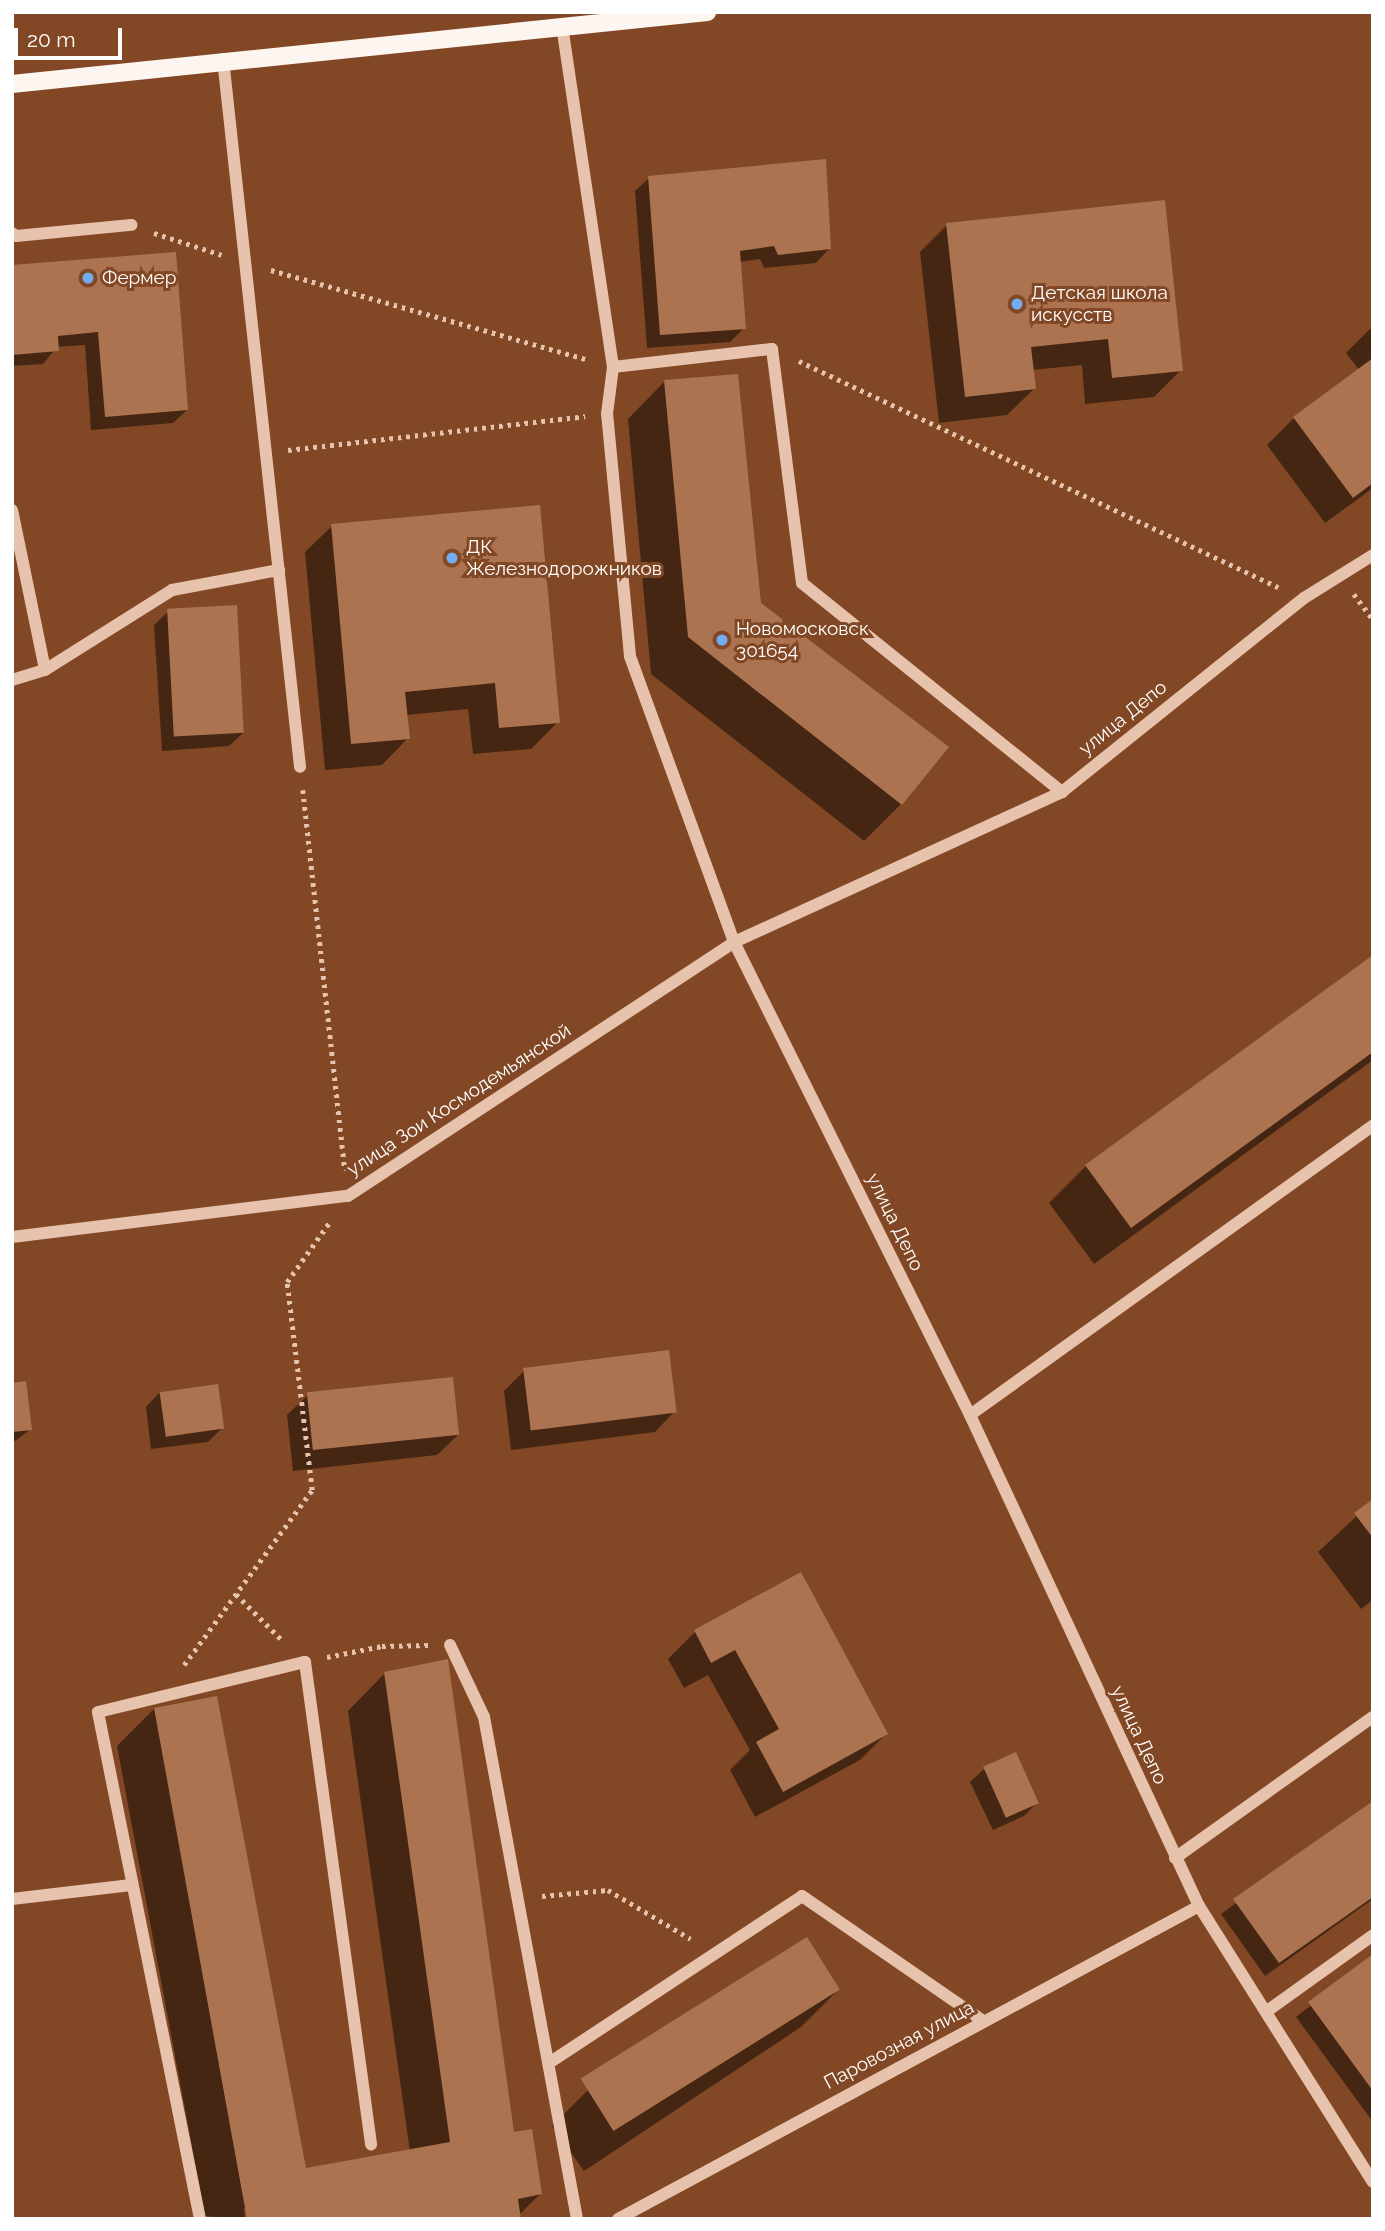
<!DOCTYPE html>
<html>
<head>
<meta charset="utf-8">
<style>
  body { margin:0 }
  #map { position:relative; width:1385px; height:2231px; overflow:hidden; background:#824825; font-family:Raleway,sans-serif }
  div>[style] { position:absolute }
  .shadow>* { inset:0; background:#0007 }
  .building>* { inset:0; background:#ac7351; transform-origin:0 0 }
  .path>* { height:4.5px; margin-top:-2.25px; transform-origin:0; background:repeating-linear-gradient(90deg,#e7c2ad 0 3.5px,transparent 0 8.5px) }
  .minor>* { height:12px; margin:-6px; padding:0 6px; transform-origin:6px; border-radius:6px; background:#e7c2ad }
  .major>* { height:18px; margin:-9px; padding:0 9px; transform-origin:9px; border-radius:9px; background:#fdf5ef }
  .dots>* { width:19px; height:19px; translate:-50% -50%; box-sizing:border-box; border:4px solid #824825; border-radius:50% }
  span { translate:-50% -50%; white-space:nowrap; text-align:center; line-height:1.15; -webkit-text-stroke:6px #824825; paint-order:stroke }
  .poi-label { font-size:19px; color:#fff }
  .left { translate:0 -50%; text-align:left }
  .street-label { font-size:19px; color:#fff }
  .frame { position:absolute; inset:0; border:14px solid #fff; pointer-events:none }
  .scale { position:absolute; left:14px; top:28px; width:108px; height:32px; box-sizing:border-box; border:4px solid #fff; border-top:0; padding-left:9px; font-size:21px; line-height:24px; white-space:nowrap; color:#fff; -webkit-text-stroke:5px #824825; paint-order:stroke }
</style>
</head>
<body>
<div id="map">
  <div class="shadow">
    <div style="clip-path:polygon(649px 178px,829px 249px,816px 263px,764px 268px,760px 259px,739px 262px,744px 328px,730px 342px,647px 348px,635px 191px)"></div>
    <div style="clip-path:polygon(947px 225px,1181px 370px,1154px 397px,1085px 404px,1082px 365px,1032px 370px,1034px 389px,1007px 415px,939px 423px,920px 252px)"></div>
    <div style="clip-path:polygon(174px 254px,187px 410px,173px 423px,91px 430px,85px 345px,57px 347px,43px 364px,12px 366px,12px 267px)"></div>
    <div style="clip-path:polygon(1373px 326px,1373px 488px,1325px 523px,1267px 445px,1294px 418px,1359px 370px,1346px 353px)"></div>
    <div style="clip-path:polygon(665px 381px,759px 604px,901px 804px,864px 841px,651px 674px,628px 419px)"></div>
    <div style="clip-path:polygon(332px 526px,558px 722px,531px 749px,473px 754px,468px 709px,406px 715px,408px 738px,382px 765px,325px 770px,305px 552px)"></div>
    <div style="clip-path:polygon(168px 612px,243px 733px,229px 746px,162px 751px,154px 625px)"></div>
    <div style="clip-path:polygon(1373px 957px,1373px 1060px,1094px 1264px,1049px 1203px,1086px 1166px)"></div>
    <div style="clip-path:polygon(524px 1371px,675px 1411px,655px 1432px,511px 1450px,504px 1391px)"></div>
    <div style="clip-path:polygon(12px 1384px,31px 1429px,12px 1443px)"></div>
    <div style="clip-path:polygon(159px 1393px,222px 1428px,208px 1442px,151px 1449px,146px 1407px)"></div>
    <div style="clip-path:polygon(308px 1395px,458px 1435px,437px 1455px,293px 1471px,287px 1415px)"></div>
    <div style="clip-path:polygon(1373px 1501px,1373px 1600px,1361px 1609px,1318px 1552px)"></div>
    <div style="clip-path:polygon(800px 1575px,886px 1734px,860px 1760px,755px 1817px,730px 1770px,750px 1750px,708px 1675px,684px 1688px,668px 1659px,695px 1632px)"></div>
    <div style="clip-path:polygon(385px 1673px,512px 2131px,540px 2194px,519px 2215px,244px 2208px,245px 2219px,205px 2216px,117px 1746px,154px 1709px,300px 2171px,410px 2152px,348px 1711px)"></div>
    <div style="clip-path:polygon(984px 1769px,1037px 1803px,1024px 1816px,993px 1830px,970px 1782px)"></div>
    <div style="clip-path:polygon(1373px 1803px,1373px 1899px,1265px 1976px,1221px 1914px)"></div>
    <div style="clip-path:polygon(1373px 1957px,1373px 2122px,1296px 2017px)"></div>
    <div style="clip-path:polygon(838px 1990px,801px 2027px,584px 2171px,552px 2126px,589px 2089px)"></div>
  </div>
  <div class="building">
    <div style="clip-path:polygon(826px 159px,831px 249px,778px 255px,774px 246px,740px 251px,746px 329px,660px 335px,648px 176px)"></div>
    <div style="clip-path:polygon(1165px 200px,1183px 371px,1112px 378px,1108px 339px,1031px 347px,1036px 389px,965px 397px,946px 223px)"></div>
    <div style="clip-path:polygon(176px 252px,188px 410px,105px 417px,98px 332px,58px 336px,59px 351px,12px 355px,12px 265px)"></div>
    <div style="clip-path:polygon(1373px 358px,1373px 483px,1353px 498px,1293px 417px)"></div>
    <div style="clip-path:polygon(738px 374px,761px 603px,949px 747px,902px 805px,688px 637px,664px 380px)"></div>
    <div style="clip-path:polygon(540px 505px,560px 723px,499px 728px,495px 683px,405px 692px,410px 739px,351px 744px,331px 524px)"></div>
    <div style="left:237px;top:605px;width:128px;height:70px;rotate:87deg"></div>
    <div style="clip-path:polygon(1373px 955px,1373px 1052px,1131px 1228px,1085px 1165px)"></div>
    <div style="left:669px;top:1350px;width:63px;height:147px;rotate:83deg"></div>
    <div style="left:453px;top:1377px;width:58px;height:147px;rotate:84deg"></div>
    <div style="clip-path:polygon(26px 1381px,32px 1430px,12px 1432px,12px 1383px)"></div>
    <div style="left:218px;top:1384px;width:45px;height:59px;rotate:82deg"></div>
    <div style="clip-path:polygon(1373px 1499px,1373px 1538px,1354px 1513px)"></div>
    <div style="clip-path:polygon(801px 1572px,888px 1734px,783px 1792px,756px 1742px,779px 1729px,735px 1650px,711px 1663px,694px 1630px)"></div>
    <div style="clip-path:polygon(448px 1659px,514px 2132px,532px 2129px,542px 2194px,518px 2199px,521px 2219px,247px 2219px,154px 1708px,217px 1696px,306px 2168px,450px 2142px,384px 1672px)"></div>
    <div style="left:1016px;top:1752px;width:56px;height:36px;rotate:66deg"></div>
    <div style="clip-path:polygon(1373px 1801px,1373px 1897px,1279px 1963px,1233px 1899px)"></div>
    <div style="left:807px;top:1937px;width:62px;height:267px;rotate:58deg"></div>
    <div style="clip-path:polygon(1373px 1954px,1373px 2091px,1308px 2002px)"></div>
  </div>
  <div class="path">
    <div style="left:154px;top:233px;width:71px;rotate:17.9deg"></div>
    <div style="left:271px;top:270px;width:330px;rotate:15.8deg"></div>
    <div style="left:799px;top:361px;width:530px;rotate:25.26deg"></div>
    <div style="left:288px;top:450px;width:299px;rotate:-6.5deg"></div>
    <div style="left:1354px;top:594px;width:31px;rotate:53deg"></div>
    <div style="left:303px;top:790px;width:383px;rotate:83.7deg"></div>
    <div style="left:236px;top:1594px;width:68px;rotate:45deg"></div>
    <div style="left:327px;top:1657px;width:56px;rotate:-11.3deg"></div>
    <div style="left:382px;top:1646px;width:47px;rotate:-1.2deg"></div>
    <div style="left:184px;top:1665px;width:217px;rotate:-53.8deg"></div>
    <div style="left:312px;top:1490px;width:209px;rotate:-96.9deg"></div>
    <div style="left:287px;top:1282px;width:72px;rotate:-54.6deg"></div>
    <div style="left:542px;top:1896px;width:66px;rotate:-5.2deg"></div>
    <div style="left:608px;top:1890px;width:96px;rotate:30.6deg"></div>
  </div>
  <div class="minor">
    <div style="left:223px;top:59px;width:712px;rotate:83.79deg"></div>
    <div style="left:12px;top:233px;width:5px;rotate:37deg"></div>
    <div style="left:16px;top:236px;width:116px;rotate:-5.5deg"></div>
    <div style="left:613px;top:367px;width:160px;rotate:-6.5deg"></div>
    <div style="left:772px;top:349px;width:236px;rotate:82.7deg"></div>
    <div style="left:802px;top:583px;width:334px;rotate:38.8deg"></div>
    <div style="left:12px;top:510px;width:163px;rotate:78.3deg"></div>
    <div style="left:1373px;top:555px;width:81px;rotate:148.1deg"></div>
    <div style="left:1304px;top:598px;width:310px;rotate:141.3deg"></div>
    <div style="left:1062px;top:792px;width:361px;rotate:155.4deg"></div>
    <div style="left:734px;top:942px;width:529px;rotate:63.48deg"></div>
    <div style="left:970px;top:1415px;width:542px;rotate:65deg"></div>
    <div style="left:1199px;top:1906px;width:326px;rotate:57.8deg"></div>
    <div style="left:12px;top:680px;width:34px;rotate:-17deg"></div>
    <div style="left:45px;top:670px;width:150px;rotate:-32.2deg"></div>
    <div style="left:172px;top:590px;width:109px;rotate:-10.6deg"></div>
    <div style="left:12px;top:1237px;width:338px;rotate:-7deg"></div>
    <div style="left:348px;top:1196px;width:462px;rotate:-33.3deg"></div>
    <div style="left:734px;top:942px;width:304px;rotate:-110deg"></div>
    <div style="left:630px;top:656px;width:243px;rotate:-95.4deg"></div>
    <div style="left:607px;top:414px;width:47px;rotate:-82.7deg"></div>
    <div style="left:613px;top:367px;width:344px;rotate:-98.5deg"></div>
    <div style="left:970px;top:1415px;width:496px;rotate:-35.7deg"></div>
    <div style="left:450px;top:1645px;width:80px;rotate:64.7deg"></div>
    <div style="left:484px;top:1717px;width:511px;rotate:79.5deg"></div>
    <div style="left:1175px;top:1858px;width:243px;rotate:-35.5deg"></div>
    <div style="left:12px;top:1899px;width:120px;rotate:-6.7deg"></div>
    <div style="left:1267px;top:2011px;width:130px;rotate:-35.6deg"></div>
    <div style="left:549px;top:2063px;width:303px;rotate:-33.4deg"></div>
    <div style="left:802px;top:1896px;width:220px;rotate:34.6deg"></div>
    <div style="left:200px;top:2219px;width:517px;rotate:-101.38deg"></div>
    <div style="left:98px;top:1712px;width:213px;rotate:-13.6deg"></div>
    <div style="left:305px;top:1662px;width:487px;rotate:82.2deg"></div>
    <div style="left:618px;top:2219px;width:660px;rotate:-28.31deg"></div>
  </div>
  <div class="major">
    <div style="left:12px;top:84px;width:699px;rotate:-5.91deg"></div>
  </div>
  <div class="dots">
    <div style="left:88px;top:278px;background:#71aef1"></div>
    <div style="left:1017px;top:304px;background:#71aef1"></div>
    <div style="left:452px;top:558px;background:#71aef1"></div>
    <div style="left:722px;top:640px;background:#71aef1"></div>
  </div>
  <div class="poi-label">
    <span class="left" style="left:102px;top:278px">Фермер</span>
    <span class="left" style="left:1031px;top:304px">Детская школа<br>искусств</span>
    <span class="left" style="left:466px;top:558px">ДК<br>Железнодорожников</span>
    <span class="left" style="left:736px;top:640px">Новомосковск<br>301654</span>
  </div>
  <div class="street-label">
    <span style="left:1123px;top:718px;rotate:-39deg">улица Депо</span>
    <span style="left:459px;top:1100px;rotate:-33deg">улица Зои Космодемьянской</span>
    <span style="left:895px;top:1222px;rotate:64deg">улица Депо</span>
    <span style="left:1139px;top:1735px;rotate:65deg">улица Депо</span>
    <span style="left:899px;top:2045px;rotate:-28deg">Паровозная улица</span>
  </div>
  <div class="frame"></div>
  <div class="scale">20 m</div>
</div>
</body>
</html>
